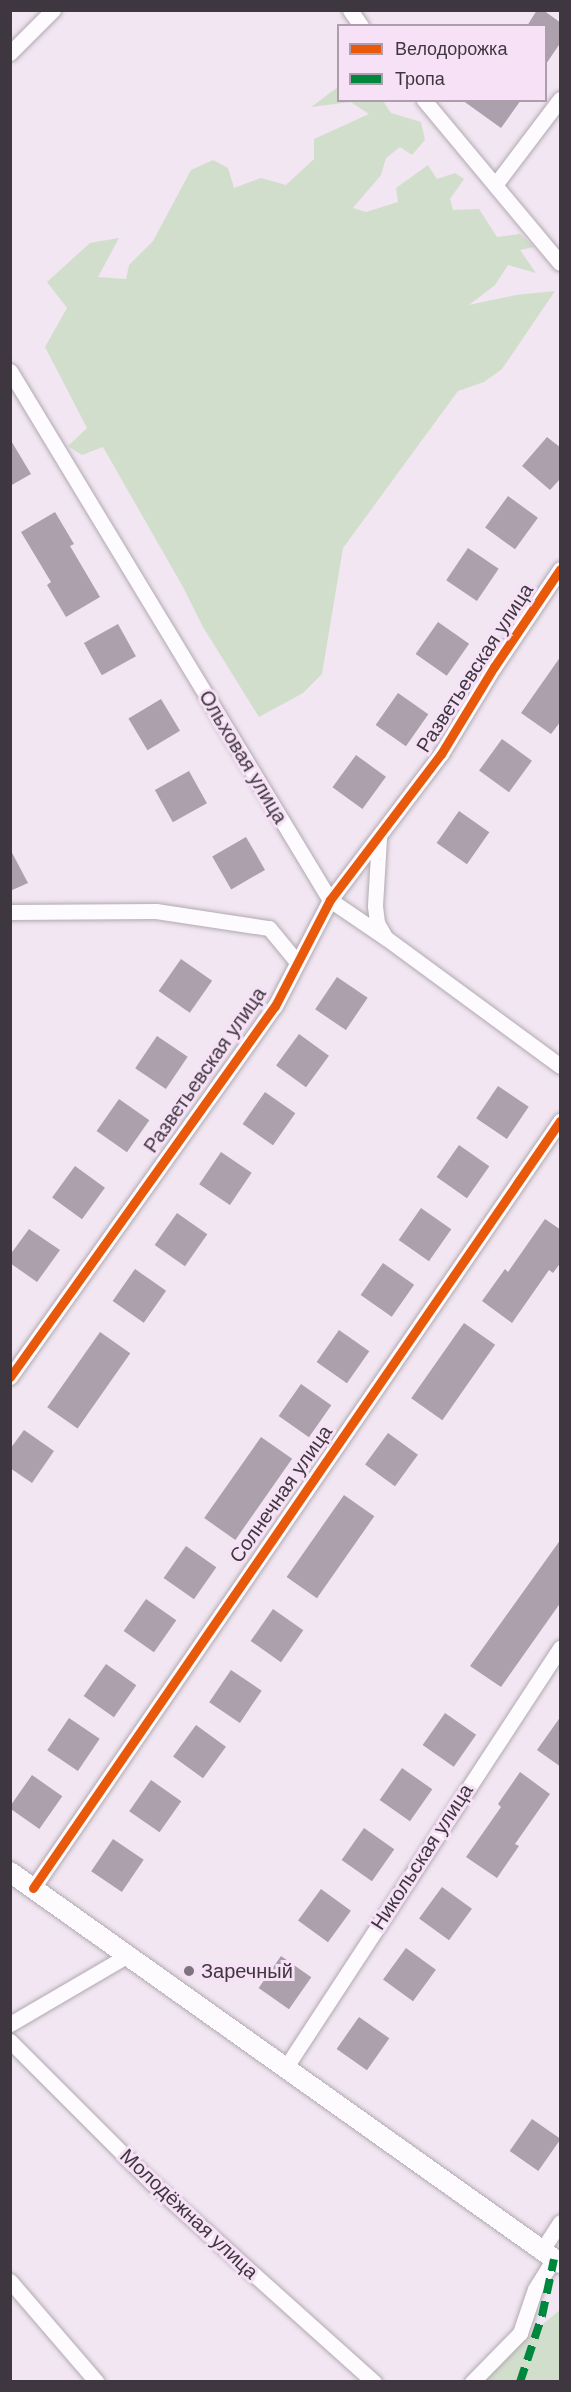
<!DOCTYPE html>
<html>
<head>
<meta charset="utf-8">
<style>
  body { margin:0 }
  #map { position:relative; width:571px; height:2392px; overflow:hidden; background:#f1e6f1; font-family:Helvetica,sans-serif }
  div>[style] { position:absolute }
  .green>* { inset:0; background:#d2decc }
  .building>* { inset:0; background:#aca0ac; transform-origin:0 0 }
  .roads { filter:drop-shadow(0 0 2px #b1a9b2) drop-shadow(0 0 2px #b1a9b2) }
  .minor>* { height:15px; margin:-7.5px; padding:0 7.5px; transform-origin:7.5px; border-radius:7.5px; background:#fdfbfd }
  .tertiary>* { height:20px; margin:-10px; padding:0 10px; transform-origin:10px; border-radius:10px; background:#fdfbfd }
  .quiet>* { height:8px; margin-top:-4px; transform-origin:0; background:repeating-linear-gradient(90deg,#00873e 0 15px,transparent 0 23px) }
  .cycleway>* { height:9px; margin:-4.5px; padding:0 4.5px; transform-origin:4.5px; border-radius:4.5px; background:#e8590c }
  .dots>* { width:16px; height:16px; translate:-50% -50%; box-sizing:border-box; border:3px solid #f6e1f6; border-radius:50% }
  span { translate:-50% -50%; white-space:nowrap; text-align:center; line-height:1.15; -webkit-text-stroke:6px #f6e1f6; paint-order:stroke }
  .street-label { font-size:20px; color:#3f373f }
  .poi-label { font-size:20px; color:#3f373f }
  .left { translate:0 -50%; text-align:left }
  .frame { position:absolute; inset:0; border:12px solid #3f373f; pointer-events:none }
  .legend { position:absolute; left:337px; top:24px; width:210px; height:78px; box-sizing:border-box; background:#f6e1f6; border:2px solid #ad9dad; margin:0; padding:8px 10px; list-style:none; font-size:18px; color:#3f373f }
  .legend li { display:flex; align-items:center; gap:12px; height:30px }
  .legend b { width:30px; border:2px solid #ad9dad }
</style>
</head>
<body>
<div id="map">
  <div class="green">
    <div style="clip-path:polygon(338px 87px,338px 100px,383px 101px,391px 113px,421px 122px,425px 140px,412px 155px,400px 147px,386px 158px,381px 175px,353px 208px,366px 212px,398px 202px,396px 188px,428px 165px,437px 179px,455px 173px,464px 179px,450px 199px,453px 210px,479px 209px,497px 237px,520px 234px,534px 247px,520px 250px,536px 273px,508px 265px,495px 285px,469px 305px,516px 295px,555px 291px,502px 369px,484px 382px,458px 391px,343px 548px,322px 674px,303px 693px,259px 717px,203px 627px,183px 587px,103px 447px,82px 455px,68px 446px,87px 428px,45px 347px,67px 308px,47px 282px,90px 243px,119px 238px,98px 277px,126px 279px,129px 265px,153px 241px,191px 170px,213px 160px,228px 168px,234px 188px,261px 178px,286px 185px,314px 159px,314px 139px,369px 114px,351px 102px,311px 107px)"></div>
    <div style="clip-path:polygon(560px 2310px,560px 2381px,482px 2382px,519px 2344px)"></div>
  </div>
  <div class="building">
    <div style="clip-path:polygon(537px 10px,543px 10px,561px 23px,561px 42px,546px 64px,546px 26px,527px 26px)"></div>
    <div style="clip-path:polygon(462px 100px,521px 100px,501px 128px)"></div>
    <div style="clip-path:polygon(547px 437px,561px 448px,561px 478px,550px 490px,522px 466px)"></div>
    <div style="clip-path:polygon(10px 439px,31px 474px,10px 486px)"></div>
    <div style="left:508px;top:496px;width:37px;height:39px;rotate:36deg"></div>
    <div style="clip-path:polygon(55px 512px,74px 544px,70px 546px,100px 597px,66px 617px,47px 585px,51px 582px,21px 532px)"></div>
    <div style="left:468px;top:548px;width:37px;height:39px;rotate:34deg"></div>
    <div style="left:438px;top:622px;width:38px;height:39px;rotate:35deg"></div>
    <div style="left:118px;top:624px;width:37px;height:39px;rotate:61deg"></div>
    <div style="clip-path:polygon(561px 656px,561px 721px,551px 734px,521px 713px)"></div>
    <div style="left:398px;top:693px;width:37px;height:39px;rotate:35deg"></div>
    <div style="left:161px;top:699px;width:37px;height:38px;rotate:59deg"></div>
    <div style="left:502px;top:739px;width:37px;height:39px;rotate:36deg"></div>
    <div style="left:356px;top:755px;width:37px;height:40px;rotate:36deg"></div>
    <div style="left:189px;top:771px;width:37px;height:39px;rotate:61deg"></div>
    <div style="left:459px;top:811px;width:37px;height:39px;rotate:35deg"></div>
    <div style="left:246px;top:837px;width:38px;height:39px;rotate:60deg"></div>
    <div style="clip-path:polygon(10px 849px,28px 883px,10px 891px)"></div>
    <div style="left:181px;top:959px;width:38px;height:39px;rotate:35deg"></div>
    <div style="left:337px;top:977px;width:37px;height:39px;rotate:34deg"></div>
    <div style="left:299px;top:1034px;width:37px;height:39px;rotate:36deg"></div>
    <div style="left:157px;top:1036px;width:37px;height:39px;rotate:34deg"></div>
    <div style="left:498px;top:1086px;width:37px;height:39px;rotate:34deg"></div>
    <div style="left:265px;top:1092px;width:37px;height:39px;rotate:35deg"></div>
    <div style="left:119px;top:1099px;width:37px;height:39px;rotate:35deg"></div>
    <div style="left:459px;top:1145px;width:37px;height:39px;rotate:35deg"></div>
    <div style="left:221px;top:1152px;width:37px;height:39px;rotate:34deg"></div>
    <div style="left:75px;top:1166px;width:37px;height:39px;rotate:36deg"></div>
    <div style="left:421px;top:1208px;width:37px;height:39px;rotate:35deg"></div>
    <div style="left:177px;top:1213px;width:37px;height:39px;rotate:35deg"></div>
    <div style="clip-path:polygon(545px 1219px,561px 1230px,561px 1262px,553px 1273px,549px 1270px,512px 1323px,482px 1301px,505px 1269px,508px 1272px)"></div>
    <div style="clip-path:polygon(29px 1229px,60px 1250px,37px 1282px,10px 1263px,10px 1255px)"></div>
    <div style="left:383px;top:1263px;width:38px;height:39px;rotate:35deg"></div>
    <div style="left:135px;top:1269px;width:38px;height:39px;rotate:35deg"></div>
    <div style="left:464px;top:1323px;width:38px;height:92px;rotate:35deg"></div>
    <div style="left:339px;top:1330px;width:37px;height:39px;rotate:35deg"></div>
    <div style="left:100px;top:1332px;width:37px;height:92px;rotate:35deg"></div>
    <div style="left:301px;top:1384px;width:37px;height:39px;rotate:35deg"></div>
    <div style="clip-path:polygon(24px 1430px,54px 1451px,32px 1483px,10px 1468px,10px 1449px)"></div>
    <div style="left:388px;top:1433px;width:37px;height:39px;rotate:36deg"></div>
    <div style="left:261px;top:1437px;width:38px;height:99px;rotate:35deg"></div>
    <div style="left:344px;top:1495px;width:37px;height:100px;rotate:35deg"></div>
    <div style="clip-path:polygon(561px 1539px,561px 1602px,501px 1687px,470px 1666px)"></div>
    <div style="left:186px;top:1546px;width:37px;height:39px;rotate:35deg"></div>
    <div style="left:146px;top:1599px;width:37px;height:39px;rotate:35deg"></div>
    <div style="left:273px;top:1609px;width:37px;height:39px;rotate:35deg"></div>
    <div style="left:106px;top:1664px;width:37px;height:39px;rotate:35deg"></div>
    <div style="left:231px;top:1670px;width:37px;height:39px;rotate:34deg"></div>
    <div style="left:445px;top:1713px;width:38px;height:39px;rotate:35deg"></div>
    <div style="clip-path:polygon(561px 1716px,561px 1767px,537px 1750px)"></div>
    <div style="left:69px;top:1718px;width:37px;height:39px;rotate:34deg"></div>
    <div style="left:196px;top:1725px;width:37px;height:39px;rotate:36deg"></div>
    <div style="left:402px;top:1768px;width:37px;height:39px;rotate:35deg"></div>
    <div style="clip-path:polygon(520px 1772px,550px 1794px,515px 1844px,519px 1846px,497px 1878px,466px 1857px,501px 1807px,498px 1804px)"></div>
    <div style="left:32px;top:1775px;width:37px;height:40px;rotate:35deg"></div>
    <div style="left:151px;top:1780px;width:37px;height:38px;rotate:35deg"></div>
    <div style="left:364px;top:1828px;width:37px;height:39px;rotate:35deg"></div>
    <div style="left:113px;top:1839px;width:37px;height:39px;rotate:34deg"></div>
    <div style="left:442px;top:1887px;width:37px;height:39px;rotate:36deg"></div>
    <div style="left:321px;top:1889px;width:37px;height:39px;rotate:36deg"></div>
    <div style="left:406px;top:1948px;width:37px;height:39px;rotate:36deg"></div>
    <div style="left:281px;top:1956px;width:37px;height:39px;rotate:35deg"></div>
    <div style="left:359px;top:2017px;width:37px;height:39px;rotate:35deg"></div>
    <div style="left:532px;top:2119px;width:35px;height:39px;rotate:35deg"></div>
  </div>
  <div class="roads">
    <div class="minor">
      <div style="left:350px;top:10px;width:19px;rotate:55deg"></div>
      <div style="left:10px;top:53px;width:61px;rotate:-45deg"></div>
      <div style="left:424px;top:100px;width:212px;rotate:50.2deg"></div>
      <div style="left:495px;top:185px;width:108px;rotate:-52.9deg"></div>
      <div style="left:10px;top:371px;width:618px;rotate:58.83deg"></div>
      <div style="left:330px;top:900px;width:68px;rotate:34.2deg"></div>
      <div style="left:386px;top:938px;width:216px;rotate:36.3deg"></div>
      <div style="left:379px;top:838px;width:68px;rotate:93.4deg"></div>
      <div style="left:375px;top:906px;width:17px;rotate:83deg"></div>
      <div style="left:377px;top:923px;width:14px;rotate:60deg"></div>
      <div style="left:10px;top:912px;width:146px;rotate:-0.4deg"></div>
      <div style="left:156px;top:911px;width:114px;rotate:8.6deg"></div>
      <div style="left:269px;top:928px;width:44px;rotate:50.5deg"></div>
      <div style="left:10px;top:1377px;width:456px;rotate:-54.5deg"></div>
      <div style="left:275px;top:1006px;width:119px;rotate:-62.6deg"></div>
      <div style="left:330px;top:900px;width:183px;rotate:-52.8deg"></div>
      <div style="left:441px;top:754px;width:102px;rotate:-58.7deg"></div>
      <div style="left:494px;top:667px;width:118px;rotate:-56deg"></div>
      <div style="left:33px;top:1888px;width:931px;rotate:-55.51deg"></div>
      <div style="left:10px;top:2024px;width:137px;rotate:-30.3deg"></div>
      <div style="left:10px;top:2041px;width:199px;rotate:45deg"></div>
      <div style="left:151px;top:2182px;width:300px;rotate:41.9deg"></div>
      <div style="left:286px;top:2067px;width:501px;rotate:-56.82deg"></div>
      <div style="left:542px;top:2250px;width:33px;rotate:-57deg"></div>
      <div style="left:10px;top:2281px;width:133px;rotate:49.3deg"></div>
      <div style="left:472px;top:2382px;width:69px;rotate:-45.6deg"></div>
      <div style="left:520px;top:2333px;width:46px;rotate:-71.2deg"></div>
      <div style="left:535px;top:2289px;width:36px;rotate:-58deg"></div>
    </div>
    <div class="tertiary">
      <div style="left:10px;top:1872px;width:675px;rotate:35.41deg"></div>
    </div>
  </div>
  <div class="quiet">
    <div style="left:520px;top:2382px;width:70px;rotate:-71.6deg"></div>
    <div style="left:542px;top:2316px;width:58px;rotate:-78.1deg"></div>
  </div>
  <div class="cycleway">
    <div style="left:10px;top:1377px;width:456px;rotate:-54.5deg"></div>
    <div style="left:275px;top:1006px;width:119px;rotate:-62.6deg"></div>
    <div style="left:330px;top:900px;width:183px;rotate:-52.8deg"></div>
    <div style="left:441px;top:754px;width:102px;rotate:-58.7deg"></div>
    <div style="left:494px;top:667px;width:118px;rotate:-56deg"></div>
    <div style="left:33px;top:1888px;width:931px;rotate:-55.51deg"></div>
  </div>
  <div class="dots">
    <div style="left:189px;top:1971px;background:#7d747d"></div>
  </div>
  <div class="street-label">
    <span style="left:475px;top:668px;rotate:-57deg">Разветьевская улица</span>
    <span style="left:243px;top:757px;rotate:59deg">Ольховая улица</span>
    <span style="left:205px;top:1070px;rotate:-55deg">Разветьевская улица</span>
    <span style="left:281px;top:1494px;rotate:-55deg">Солнечная улица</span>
    <span style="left:422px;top:1857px;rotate:-57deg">Никольская улица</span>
    <span style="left:189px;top:2214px;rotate:43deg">Молодёжная улица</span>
  </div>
  <div class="poi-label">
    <span class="left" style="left:201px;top:1971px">Заречный</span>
  </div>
  <div class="frame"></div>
  <ul class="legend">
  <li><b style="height:8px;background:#e8590c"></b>Велодорожка</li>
  <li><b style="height:8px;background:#00873e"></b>Тропа</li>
  </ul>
</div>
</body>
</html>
